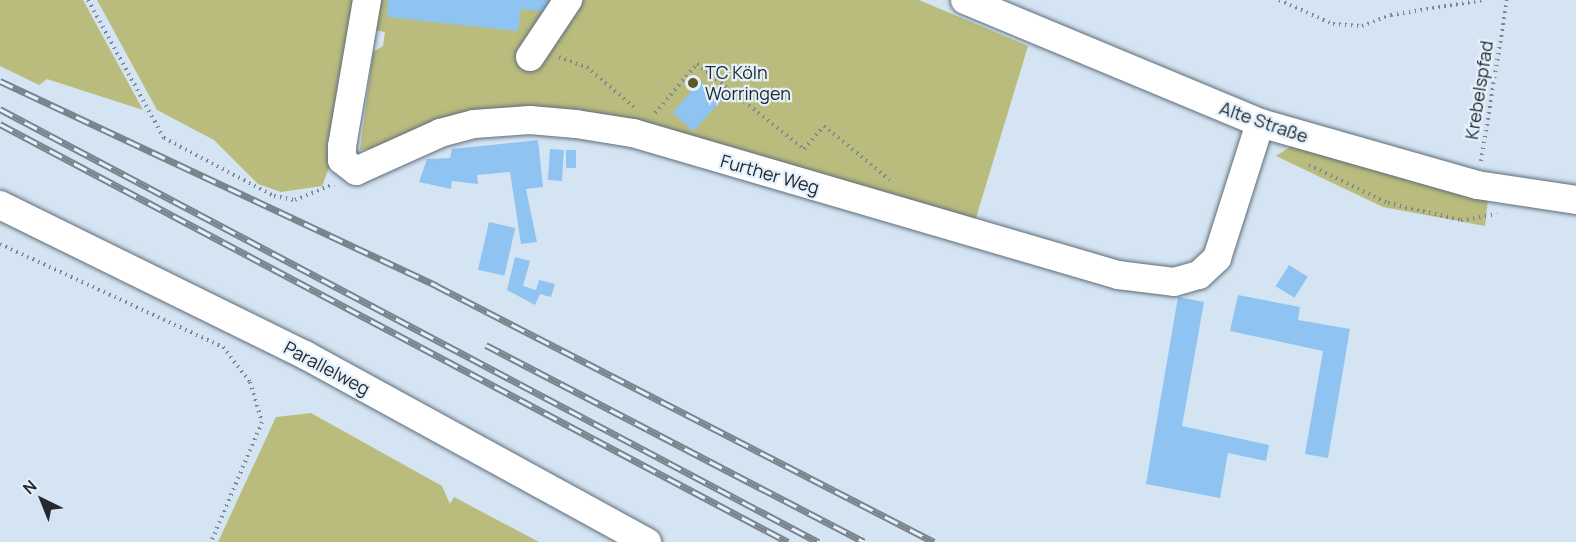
<!DOCTYPE html>
<html>
<head>
<meta charset="utf-8">
<style>
  body { margin:0 }
  #map { position:relative; width:1576px; height:542px; overflow:hidden; background:#d4e4f2; font-family:Manrope,sans-serif }
  div>[style] { position:absolute }
  .green>* { inset:0; background:#babc7e }
  .building>* { inset:0; background:#8fc4f2; transform-origin:0 0 }
  .path>* { height:4px; margin-top:-2px; transform-origin:0; background:repeating-linear-gradient(90deg,#7b8690 0 1.5px,transparent 0 6px) }
  .roads { filter:drop-shadow(0 0 2px #5f6d7a) drop-shadow(0 0 2px #5f6d7a) }
  .minor>* { height:28px; margin:-14px; padding:0 14px; transform-origin:14px; border-radius:14px; background:#fff }
  .rail>* { height:7px; margin-top:-3.5px; transform-origin:0; background:repeating-linear-gradient(90deg,#e4f1fc 0 14px,#79848d 0 28px); box-sizing:border-box; border-block:2px solid #79848d }
  .dots>* { width:16px; height:16px; translate:-50% -50%; box-sizing:border-box; border:3px solid #e4f1fc; border-radius:50% }
  span { translate:-50% -50%; white-space:nowrap; text-align:center; line-height:1.15; -webkit-text-stroke:4.5px #e4f1fc; paint-order:stroke }
  .poi-label { font-size:18px; color:#23292e }
  .left { translate:0 -50%; text-align:left }
  .street-label { font-size:18px; color:#23292e }
  .north { position:absolute; left:12px; top:470px; width:60px; height:60px; -webkit-text-stroke:4px #e4f1fc; paint-order:stroke; rotate:317deg; font-size:16px; font-weight:700; line-height:24px; text-align:center; color:#23292e }
  .north::after { content:''; display:block; margin:auto; width:21px; height:27px; background:#23292e; clip-path:polygon(50% 0,100% 100%,50% 72%,0 100%) }
</style>
</head>
<body>
<div id="map">
  <div class="green">
    <div style="clip-path:polygon(0 0,83px 0,143px 110px,47px 79px,39px 85px,0 66px)"></div>
    <div style="clip-path:polygon(97px 0,362px 0,336px 150px,322px 186px,281px 192px,258px 184px,214px 140px,157px 110px)"></div>
    <div style="clip-path:polygon(377px 0,919px 0,1028px 46px,973px 228px,587px 119px,360px 150px,373px 52px,383px 46px,385px 32px,374px 30px)"></div>
    <div style="clip-path:polygon(1296px 143px,1488px 199px,1485px 226px,1383px 207px,1276px 156px)"></div>
    <div style="clip-path:polygon(311px 413px,442px 486px,450px 504px,454px 497px,539px 542px,218px 542px,276px 417px)"></div>
  </div>
  <div class="building">
    <div style="clip-path:polygon(388px 0,552px 0,551px 12px,521px 9px,518px 31px,387px 17px)"></div>
    <div style="left:700px;top:82px;width:28px;height:41px;rotate:42deg"></div>
    <div style="clip-path:polygon(538px 140px,543px 187px,526px 189px,537px 242px,521px 244px,510px 172px,477px 175px,478px 184px,452px 181px,451px 189px,419px 182px,427px 159px,450px 158px,452px 149px)"></div>
    <div style="left:550px;top:149px;width:14px;height:31px;rotate:4deg"></div>
    <div style="left:566px;top:150px;width:10px;height:18px"></div>
    <div style="left:489px;top:222px;width:27px;height:49px;rotate:13deg"></div>
    <div style="clip-path:polygon(515px 257px,530px 261px,523px 286px,536px 290px,539px 280px,555px 284px,551px 297px,540px 294px,535px 305px,507px 290px)"></div>
    <div style="left:1289px;top:265px;width:22px;height:25px;rotate:32deg"></div>
    <div style="clip-path:polygon(1238px 295px,1300px 307px,1298px 320px,1350px 329px,1328px 458px,1305px 454px,1323px 351px,1230px 331px)"></div>
    <div style="clip-path:polygon(1178px 297px,1204px 302px,1182px 426px,1269px 445px,1266px 461px,1228px 453px,1220px 498px,1146px 484px)"></div>
  </div>
  <div class="path">
    <div style="left:88px;top:0;width:158px;rotate:61.2deg"></div>
    <div style="left:164px;top:138px;width:124px;rotate:27.8deg"></div>
    <div style="left:274px;top:196px;width:21px;rotate:11deg"></div>
    <div style="left:295px;top:200px;width:42px;rotate:-22.3deg"></div>
    <div style="left:1279px;top:0;width:59px;rotate:24deg"></div>
    <div style="left:1333px;top:24px;width:29px;rotate:4deg"></div>
    <div style="left:1362px;top:26px;width:31px;rotate:-21deg"></div>
    <div style="left:1391px;top:15px;width:93px;rotate:-9.3deg"></div>
    <div style="left:559px;top:57px;width:30px;rotate:20deg"></div>
    <div style="left:587px;top:67px;width:62px;rotate:40.4deg"></div>
    <div style="left:655px;top:113px;width:65px;rotate:-49.4deg"></div>
    <div style="left:697px;top:64px;width:137px;rotate:38.5deg"></div>
    <div style="left:804px;top:149px;width:30px;rotate:-49deg"></div>
    <div style="left:824px;top:126px;width:85px;rotate:39.3deg"></div>
    <div style="left:1481px;top:161px;width:163px;rotate:-80.8deg"></div>
    <div style="left:1309px;top:165px;width:88px;rotate:25.7deg"></div>
    <div style="left:1388px;top:203px;width:75px;rotate:13.1deg"></div>
    <div style="left:1461px;top:220px;width:36px;rotate:-9deg"></div>
    <div style="left:0;top:244px;width:246px;rotate:24.8deg"></div>
    <div style="left:223px;top:347px;width:44px;rotate:52.4deg"></div>
    <div style="left:250px;top:382px;width:42px;rotate:73.3deg"></div>
    <div style="left:262px;top:422px;width:130px;rotate:113deg"></div>
  </div>
  <div class="roads">
    <div class="minor">
      <div style="left:367px;top:0;width:149px;rotate:99.7deg"></div>
      <div style="left:342px;top:147px;width:13px;rotate:90deg"></div>
      <div style="left:342px;top:160px;width:18px;rotate:38deg"></div>
      <div style="left:356px;top:171px;width:92px;rotate:-24.3deg"></div>
      <div style="left:440px;top:133px;width:35px;rotate:-15deg"></div>
      <div style="left:474px;top:124px;width:56px;rotate:-4.1deg"></div>
      <div style="left:530px;top:120px;width:46px;rotate:5deg"></div>
      <div style="left:576px;top:124px;width:58px;rotate:9deg"></div>
      <div style="left:633px;top:133px;width:505px;rotate:16.32deg"></div>
      <div style="left:1118px;top:275px;width:56px;rotate:7.1deg"></div>
      <div style="left:1174px;top:282px;width:26px;rotate:-16deg"></div>
      <div style="left:1199px;top:275px;width:25px;rotate:-43deg"></div>
      <div style="left:1217px;top:258px;width:142px;rotate:-72.3deg"></div>
      <div style="left:965px;top:0;width:320px;rotate:22.6deg"></div>
      <div style="left:1260px;top:123px;width:226px;rotate:15.9deg"></div>
      <div style="left:1477px;top:185px;width:100px;rotate:8.6deg"></div>
      <div style="left:530px;top:57px;width:69px;rotate:-56.3deg"></div>
      <div style="left:0;top:205px;width:340px;rotate:26.2deg"></div>
      <div style="left:305px;top:355px;width:390px;rotate:28.7deg"></div>
    </div>
  </div>
  <div class="rail">
    <div style="left:0;top:81px;width:483px;rotate:25.1deg"></div>
    <div style="left:437px;top:286px;width:559px;rotate:27.25deg"></div>
    <div style="left:0;top:109px;width:926px;rotate:27.89deg"></div>
    <div style="left:0;top:124px;width:892px;rotate:27.94deg"></div>
    <div style="left:486px;top:345px;width:426px;rotate:27.5deg"></div>
  </div>
  <div class="dots">
    <div style="left:693px;top:83px;background:#585926"></div>
  </div>
  <div class="poi-label">
    <span class="left" style="left:705px;top:83px">TC Köln<br>Worringen</span>
  </div>
  <div class="street-label">
    <span style="left:1479px;top:90px;rotate:-81deg">Krebelspfad</span>
    <span style="left:1264px;top:122px;rotate:19deg">Alte Straße</span>
    <span style="left:770px;top:174px;rotate:16deg">Further Weg</span>
    <span style="left:327px;top:368px;rotate:28deg">Parallelweg</span>
  </div>
  <div class="north">N</div>
</div>
</body>
</html>
